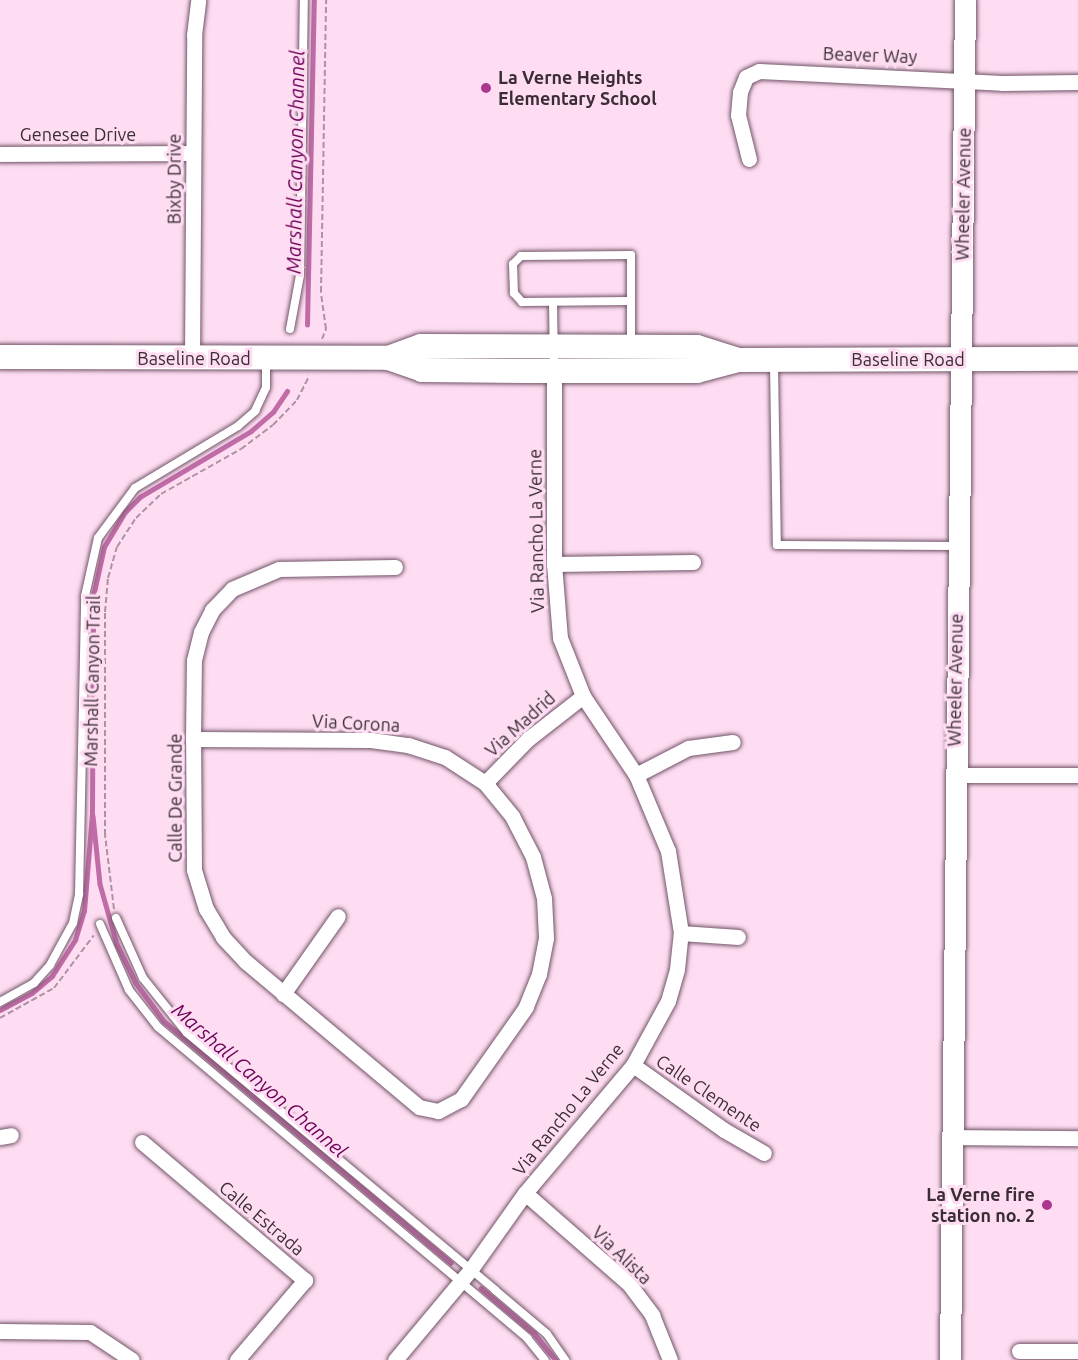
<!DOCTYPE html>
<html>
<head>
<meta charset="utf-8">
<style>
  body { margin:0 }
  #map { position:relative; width:1078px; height:1360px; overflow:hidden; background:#feddf2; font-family:Ubuntu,sans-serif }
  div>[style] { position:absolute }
  .stream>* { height:4.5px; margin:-2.25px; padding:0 2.25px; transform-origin:2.25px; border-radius:2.25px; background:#c06ca7 }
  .path>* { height:2px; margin-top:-1px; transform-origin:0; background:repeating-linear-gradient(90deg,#ab93a2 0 6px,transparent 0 9px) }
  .roads { filter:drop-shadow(0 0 2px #715467) drop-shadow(0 0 2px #715467) }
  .lane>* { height:8px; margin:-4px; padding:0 4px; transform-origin:4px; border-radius:4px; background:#fff }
  .street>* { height:15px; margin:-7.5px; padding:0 7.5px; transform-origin:7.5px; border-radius:7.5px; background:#fff }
  .secondary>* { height:21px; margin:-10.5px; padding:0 10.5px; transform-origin:10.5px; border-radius:10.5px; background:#fff }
  .primary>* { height:24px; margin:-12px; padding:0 12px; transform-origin:12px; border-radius:12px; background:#fff }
  .dots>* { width:16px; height:16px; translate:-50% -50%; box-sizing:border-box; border:3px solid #feddf2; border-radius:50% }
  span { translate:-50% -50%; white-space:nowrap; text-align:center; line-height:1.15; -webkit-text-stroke:6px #feddf2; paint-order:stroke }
  .street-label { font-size:18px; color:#3a2d35 }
  .poi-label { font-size:18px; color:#3a2d35; font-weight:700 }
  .left { translate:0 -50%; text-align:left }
  .right { translate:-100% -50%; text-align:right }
  .water-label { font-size:20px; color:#6e0059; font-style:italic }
</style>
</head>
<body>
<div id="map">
  <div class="stream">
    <div style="left:307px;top:325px;width:325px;rotate:-88.8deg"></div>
    <div style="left:93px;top:816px;width:68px;rotate:84.1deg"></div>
    <div style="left:100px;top:884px;width:62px;rotate:74.2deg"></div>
    <div style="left:117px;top:944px;width:43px;rotate:64deg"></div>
    <div style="left:136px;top:983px;width:47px;rotate:53.6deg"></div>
    <div style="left:164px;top:1021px;width:375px;rotate:40.1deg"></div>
    <div style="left:0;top:1010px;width:36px;rotate:-28deg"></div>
    <div style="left:32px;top:993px;width:26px;rotate:-40deg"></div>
    <div style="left:52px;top:976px;width:43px;rotate:-57.4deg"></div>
    <div style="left:75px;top:940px;width:30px;rotate:-73deg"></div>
    <div style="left:84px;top:911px;width:98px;rotate:-85.3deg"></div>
    <div style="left:92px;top:813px;width:216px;rotate:-89.7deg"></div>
    <div style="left:93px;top:597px;width:51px;rotate:-77.6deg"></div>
    <div style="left:104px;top:547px;width:41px;rotate:-59deg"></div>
    <div style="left:125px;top:512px;width:21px;rotate:-45deg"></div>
    <div style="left:140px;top:497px;width:129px;rotate:-30.7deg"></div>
    <div style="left:251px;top:431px;width:29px;rotate:-41deg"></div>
    <div style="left:273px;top:412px;width:25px;rotate:-56deg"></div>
    <div style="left:481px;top:1288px;width:70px;rotate:40.3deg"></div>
    <div style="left:534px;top:1333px;width:35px;rotate:51deg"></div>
  </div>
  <div class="path">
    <div style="left:322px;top:339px;width:11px;rotate:-68deg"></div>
    <div style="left:326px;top:329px;width:37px;rotate:-98deg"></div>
    <div style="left:321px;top:292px;width:292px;rotate:-89deg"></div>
    <div style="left:114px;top:909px;width:75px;rotate:-96.9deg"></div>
    <div style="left:105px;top:835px;width:223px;rotate:-90deg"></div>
    <div style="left:105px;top:612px;width:34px;rotate:-85deg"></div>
    <div style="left:108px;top:578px;width:32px;rotate:-74deg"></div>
    <div style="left:117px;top:547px;width:35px;rotate:-57deg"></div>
    <div style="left:136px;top:518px;width:35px;rotate:-44deg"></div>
    <div style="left:161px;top:494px;width:92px;rotate:-29.4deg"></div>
    <div style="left:241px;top:449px;width:40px;rotate:-37deg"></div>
    <div style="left:273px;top:425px;width:35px;rotate:-46deg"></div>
    <div style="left:297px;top:400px;width:27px;rotate:-63deg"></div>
    <div style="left:0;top:1018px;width:62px;rotate:-29.1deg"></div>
    <div style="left:54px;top:988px;width:66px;rotate:-53deg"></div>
  </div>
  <div class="roads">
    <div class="lane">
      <div style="left:631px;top:301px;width:109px;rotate:179.5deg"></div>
      <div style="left:522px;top:302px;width:12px;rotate:-132deg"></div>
      <div style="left:514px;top:293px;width:29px;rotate:-92deg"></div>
      <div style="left:513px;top:264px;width:11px;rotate:-45deg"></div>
      <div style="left:521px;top:256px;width:110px;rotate:-0.5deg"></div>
      <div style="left:631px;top:255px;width:88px;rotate:90deg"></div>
      <div style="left:553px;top:302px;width:67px;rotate:89.1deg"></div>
      <div style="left:290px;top:329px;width:55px;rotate:-79.5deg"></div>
      <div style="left:300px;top:275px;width:275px;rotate:-89.2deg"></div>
      <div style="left:774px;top:364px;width:181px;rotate:89.1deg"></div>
      <div style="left:777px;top:545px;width:180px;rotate:0.3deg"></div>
      <div style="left:116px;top:918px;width:66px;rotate:65.8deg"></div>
      <div style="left:143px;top:978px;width:70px;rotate:51.3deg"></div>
      <div style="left:187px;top:1033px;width:401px;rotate:39.8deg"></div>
      <div style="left:495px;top:1290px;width:68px;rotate:40.2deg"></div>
      <div style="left:547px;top:1334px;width:32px;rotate:55deg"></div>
      <div style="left:100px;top:924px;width:72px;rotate:66.3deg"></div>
      <div style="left:129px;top:990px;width:47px;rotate:51.9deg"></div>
      <div style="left:158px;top:1027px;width:483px;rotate:40.1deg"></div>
      <div style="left:527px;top:1338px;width:28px;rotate:51deg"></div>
      <div style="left:0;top:1002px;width:39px;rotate:-29deg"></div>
      <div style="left:34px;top:983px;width:24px;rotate:-48deg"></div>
      <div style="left:50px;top:965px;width:48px;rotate:-61.3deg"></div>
      <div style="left:73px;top:923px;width:30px;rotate:-78deg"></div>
      <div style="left:79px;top:894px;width:298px;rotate:-88.8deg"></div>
      <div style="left:85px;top:596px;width:59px;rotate:-77.4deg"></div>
      <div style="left:98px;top:538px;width:62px;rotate:-53.5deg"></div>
      <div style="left:135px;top:488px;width:120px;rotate:-31deg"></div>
      <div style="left:238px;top:426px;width:23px;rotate:-41deg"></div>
      <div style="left:255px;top:411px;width:26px;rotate:-65deg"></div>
      <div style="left:266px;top:387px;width:28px;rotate:-90deg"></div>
    </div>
    <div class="street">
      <div style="left:0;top:154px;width:193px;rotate:-0.3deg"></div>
      <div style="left:749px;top:159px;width:45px;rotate:-104deg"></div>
      <div style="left:738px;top:115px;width:23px;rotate:-85deg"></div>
      <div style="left:740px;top:92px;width:16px;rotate:-68deg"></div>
      <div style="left:746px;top:77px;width:14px;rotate:-25deg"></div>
      <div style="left:759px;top:71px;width:243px;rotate:2.8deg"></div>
      <div style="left:1002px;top:83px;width:76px;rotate:-0.8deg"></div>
      <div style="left:192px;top:358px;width:323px;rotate:-89.6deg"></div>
      <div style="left:194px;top:35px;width:35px;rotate:-83deg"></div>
      <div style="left:554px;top:564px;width:139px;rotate:-0.8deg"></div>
      <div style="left:193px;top:739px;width:178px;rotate:0.3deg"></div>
      <div style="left:371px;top:740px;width:37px;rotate:8deg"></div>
      <div style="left:408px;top:745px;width:39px;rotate:18deg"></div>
      <div style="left:445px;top:757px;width:48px;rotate:33deg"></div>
      <div style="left:485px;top:783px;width:43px;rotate:50.7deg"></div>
      <div style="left:512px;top:816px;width:46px;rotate:62.9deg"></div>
      <div style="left:533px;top:857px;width:42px;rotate:75deg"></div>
      <div style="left:544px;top:898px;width:40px;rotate:87.1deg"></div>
      <div style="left:546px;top:938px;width:37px;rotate:101deg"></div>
      <div style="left:539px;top:974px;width:35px;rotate:112deg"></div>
      <div style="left:526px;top:1007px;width:113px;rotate:125.2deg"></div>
      <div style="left:461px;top:1099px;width:26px;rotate:152deg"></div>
      <div style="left:438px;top:1111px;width:19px;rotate:-168deg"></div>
      <div style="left:419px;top:1107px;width:226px;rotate:-140deg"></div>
      <div style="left:246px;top:962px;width:34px;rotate:-133deg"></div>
      <div style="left:223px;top:937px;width:33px;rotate:-121deg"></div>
      <div style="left:206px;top:909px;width:41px;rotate:-107.1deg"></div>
      <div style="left:194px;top:870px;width:131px;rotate:-90.4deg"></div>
      <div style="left:193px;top:739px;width:79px;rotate:-89.3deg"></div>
      <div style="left:194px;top:660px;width:29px;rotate:-76deg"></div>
      <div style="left:201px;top:632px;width:25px;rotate:-63deg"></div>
      <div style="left:212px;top:610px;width:29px;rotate:-46deg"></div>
      <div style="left:232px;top:589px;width:51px;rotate:-23.1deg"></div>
      <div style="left:279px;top:569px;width:116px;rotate:-1deg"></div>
      <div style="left:636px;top:775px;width:59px;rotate:-27.4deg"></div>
      <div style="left:688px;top:748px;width:45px;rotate:-7.6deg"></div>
      <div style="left:954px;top:775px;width:124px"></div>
      <div style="left:485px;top:783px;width:62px;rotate:-45.7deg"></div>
      <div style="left:528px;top:739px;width:70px;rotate:-38deg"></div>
      <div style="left:681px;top:933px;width:57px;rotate:4deg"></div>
      <div style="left:283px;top:994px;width:95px;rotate:-54.8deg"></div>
      <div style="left:633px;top:1065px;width:112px;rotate:35.5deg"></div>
      <div style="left:724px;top:1130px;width:46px;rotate:29.9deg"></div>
      <div style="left:0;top:1137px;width:11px;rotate:-10deg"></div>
      <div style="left:952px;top:1137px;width:126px;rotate:0.5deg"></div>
      <div style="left:142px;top:1142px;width:214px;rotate:40.3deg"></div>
      <div style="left:305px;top:1280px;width:105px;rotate:130.4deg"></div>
      <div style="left:525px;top:1193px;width:138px;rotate:41.2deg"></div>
      <div style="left:629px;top:1284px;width:39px;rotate:53deg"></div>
      <div style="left:652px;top:1315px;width:48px;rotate:68.2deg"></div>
      <div style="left:0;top:1331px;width:90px;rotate:0.6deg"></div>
      <div style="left:90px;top:1332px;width:50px;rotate:33.7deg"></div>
      <div style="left:1019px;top:1351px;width:59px"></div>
      <div style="left:395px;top:1360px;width:119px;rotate:-50.1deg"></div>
      <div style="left:471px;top:1269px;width:93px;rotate:-54.6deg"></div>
      <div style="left:525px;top:1193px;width:167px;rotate:-49.8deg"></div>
      <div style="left:633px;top:1065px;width:73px;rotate:-61.3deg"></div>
      <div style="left:668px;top:1001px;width:33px;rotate:-74deg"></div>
      <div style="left:677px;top:969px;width:36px;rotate:-84deg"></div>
      <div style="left:681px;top:933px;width:83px;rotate:-99deg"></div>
      <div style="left:668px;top:851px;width:82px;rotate:-112.8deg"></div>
      <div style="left:636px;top:775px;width:95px;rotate:-123.9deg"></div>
      <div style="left:583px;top:696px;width:62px;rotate:-111.6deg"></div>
      <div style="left:560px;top:638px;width:74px;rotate:-94.6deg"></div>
      <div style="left:554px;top:564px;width:193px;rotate:-90deg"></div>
    </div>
    <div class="secondary">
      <div style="left:950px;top:1360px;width:1360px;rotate:-89.37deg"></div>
    </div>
    <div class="primary">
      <div style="left:0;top:357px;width:388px;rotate:0.1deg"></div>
      <div style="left:388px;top:358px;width:35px;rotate:-20deg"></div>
      <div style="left:421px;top:346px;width:276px;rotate:0.2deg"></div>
      <div style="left:697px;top:347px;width:43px;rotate:17.6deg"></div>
      <div style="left:388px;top:358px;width:36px;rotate:19deg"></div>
      <div style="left:422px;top:370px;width:105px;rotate:0.5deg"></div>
      <div style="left:527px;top:371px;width:170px"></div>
      <div style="left:697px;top:371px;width:42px;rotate:-15deg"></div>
      <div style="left:738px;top:360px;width:340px;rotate:-0.2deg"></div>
    </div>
  </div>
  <div class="dots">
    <div style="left:486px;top:88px;background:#ac378f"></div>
    <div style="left:1047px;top:1205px;background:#ac378f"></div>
  </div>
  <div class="street-label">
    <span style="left:870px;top:55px;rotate:2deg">Beaver Way</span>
    <span style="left:78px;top:134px">Genesee Drive</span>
    <span style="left:174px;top:179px;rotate:-90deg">Bixby Drive</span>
    <span style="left:963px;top:194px;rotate:-89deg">Wheeler Avenue</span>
    <span style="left:194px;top:358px">Baseline Road</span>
    <span style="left:908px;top:359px">Baseline Road</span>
    <span style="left:536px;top:531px;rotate:-91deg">Via Rancho La Verne</span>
    <span style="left:955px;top:680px;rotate:-89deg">Wheeler Avenue</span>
    <span style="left:92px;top:681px;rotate:-89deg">Marshall Canyon Trail</span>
    <span style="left:356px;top:723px;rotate:3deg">Via Corona</span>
    <span style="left:520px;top:724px;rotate:-42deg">Via Madrid</span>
    <span style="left:175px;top:798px;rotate:-90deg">Calle De Grande</span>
    <span style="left:709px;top:1093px;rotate:34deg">Calle Clemente</span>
    <span style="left:568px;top:1109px;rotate:-51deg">Via Rancho La Verne</span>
    <span style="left:262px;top:1218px;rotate:40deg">Calle Estrada</span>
    <span style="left:622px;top:1255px;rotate:44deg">Via Alista</span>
  </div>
  <div class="poi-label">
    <span class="left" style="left:498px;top:88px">La Verne Heights<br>Elementary School</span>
    <span class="right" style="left:1035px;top:1205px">La Verne fire<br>station no. 2</span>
  </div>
  <div class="water-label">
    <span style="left:295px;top:162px;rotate:-89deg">Marshall Canyon Channel</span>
    <span style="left:260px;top:1080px;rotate:41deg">Marshall Canyon Channel</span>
  </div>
</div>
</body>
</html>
